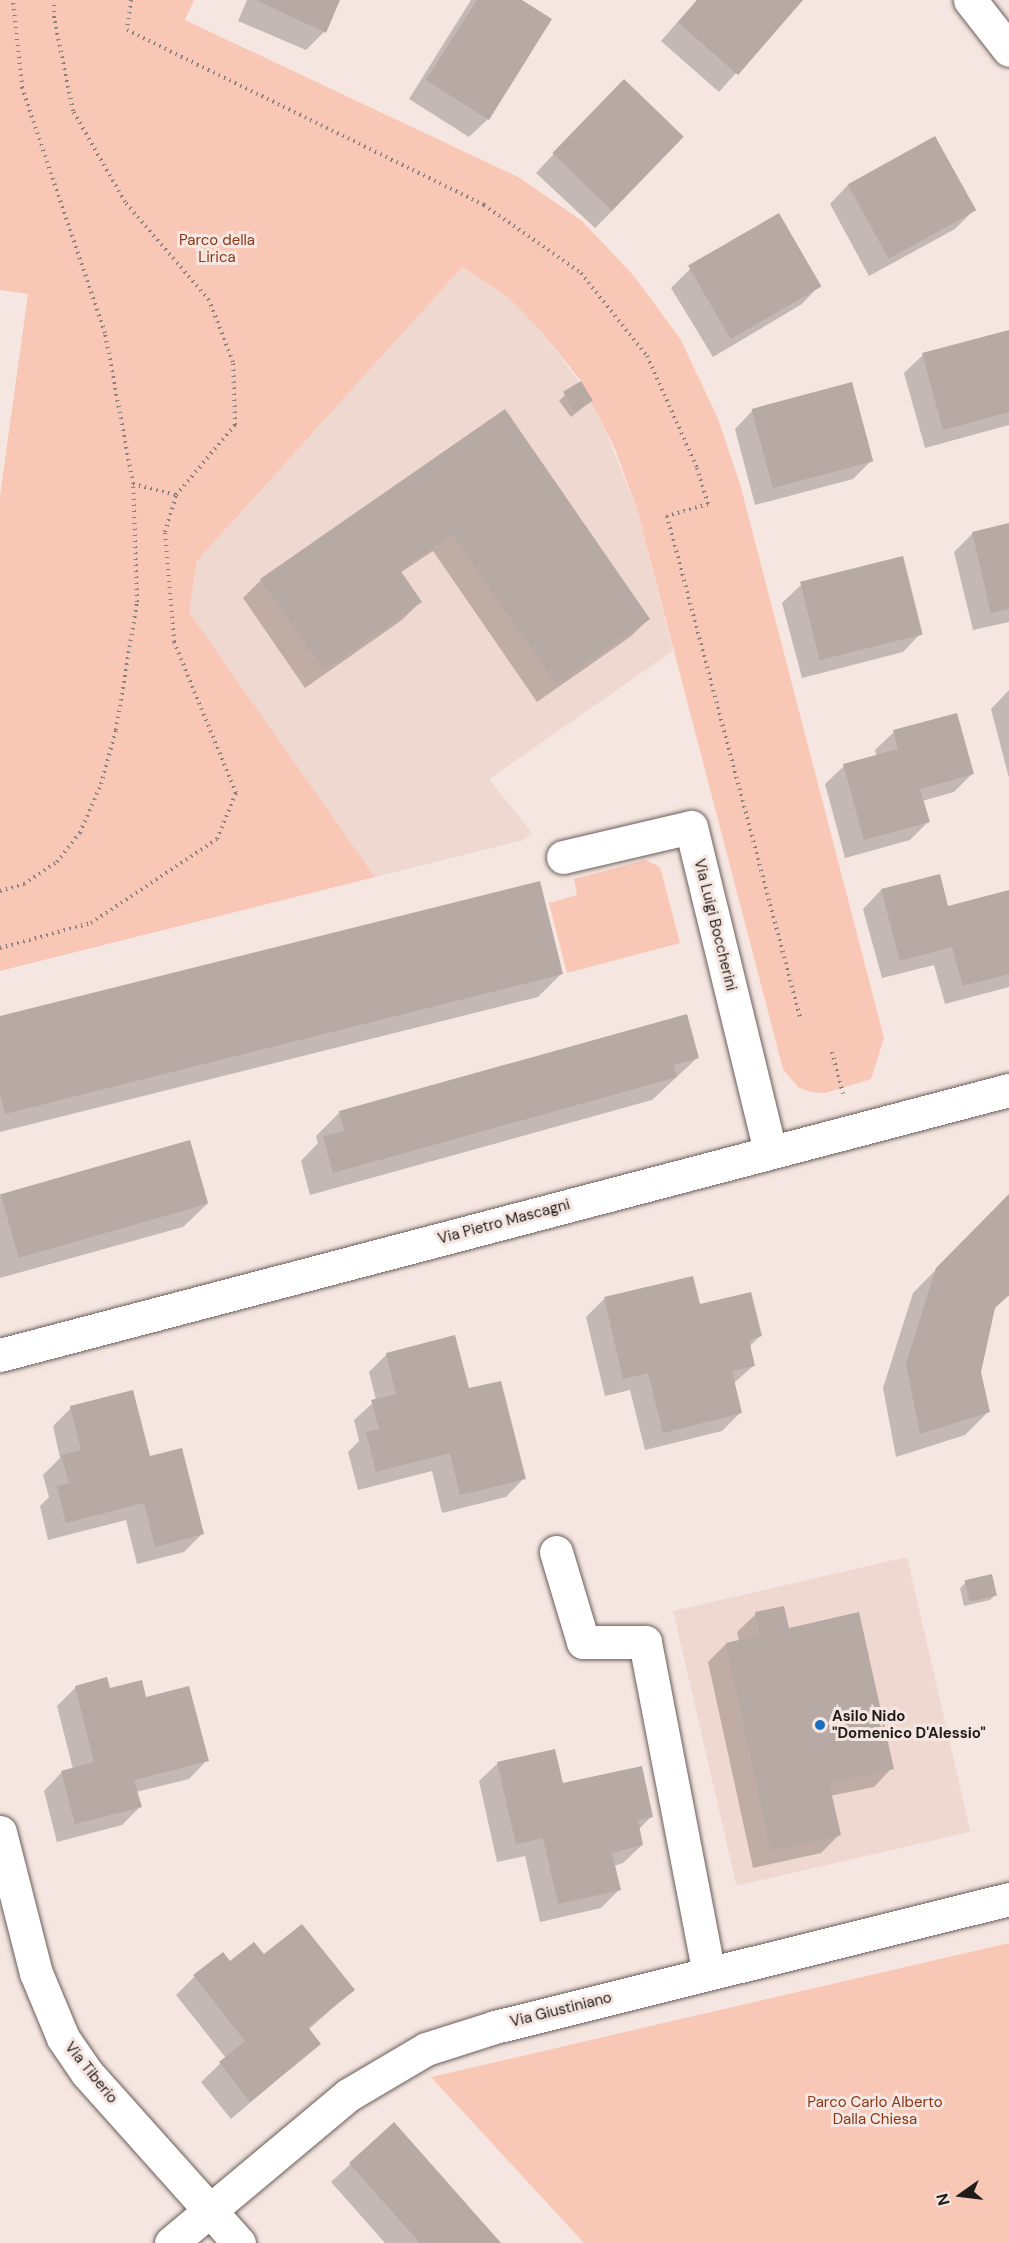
<!DOCTYPE html>
<html>
<head>
<meta charset="utf-8">
<style>
  body { margin:0 }
  #map { position:relative; width:1009px; height:2243px; overflow:hidden; background:#f5e6e1; font-family:"DM Sans",sans-serif }
  div>[style] { position:absolute }
  .built>* { inset:0; background:#efd8cf; transform-origin:0 0 }
  .green>* { inset:0; background:#f9c7b5 }
  .shadow>* { inset:0; background:#0003 }
  .building>* { inset:0; background:#b7a9a4; transform-origin:0 0 }
  .path>* { height:4px; margin-top:-2px; transform-origin:0; background:repeating-linear-gradient(90deg,#8a807d 0 1.5px,transparent 0 6px) }
  .roads { filter:drop-shadow(0 0 2px #6b5e59) drop-shadow(0 0 2px #6b5e59) }
  .minor>* { height:33px; margin:-16.5px; padding:0 16.5px; transform-origin:16.5px; border-radius:16.5px; background:#fff }
  .dots>* { width:16px; height:16px; translate:-50% -50%; box-sizing:border-box; border:3px solid #f5e6e1; border-radius:50% }
  span { translate:-50% -50%; white-space:nowrap; text-align:center; line-height:1.15; -webkit-text-stroke:6px #f5e6e1; paint-order:stroke }
  .park-label { font-size:15px; color:#873817 }
  .street-label { font-size:15px; color:#211c1a }
  .poi-label { font-size:15px; color:#211c1a; font-weight:700 }
  .left { translate:0 -50%; text-align:left }
  .north { position:absolute; left:931px; top:2165px; width:60px; height:60px; -webkit-text-stroke:4px #f5e6e1; paint-order:stroke; rotate:256deg; font-size:16px; font-weight:700; line-height:24px; text-align:center; color:#211c1a }
  .north::after { content:''; display:block; margin:auto; width:21px; height:27px; background:#211c1a; clip-path:polygon(50% 0,100% 100%,50% 72%,0 100%) }
</style>
</head>
<body>
<div id="map">
  <div class="built">
    <div style="clip-path:polygon(461px 267px,508px 297px,541px 331px,593px 401px,637px 509px,673px 651px,489px 779px,532px 833px,523px 840px,375px 877px,189px 612px,197px 561px)"></div>
    <div style="left:907px;top:1557px;width:282px;height:240px;rotate:77deg"></div>
  </div>
  <div class="green">
    <div style="clip-path:polygon(0 0,194px 0,185px 20px,520px 178px,582px 221px,634px 276px,681px 340px,718px 419px,740px 484px,884px 1038px,871px 1079px,825px 1093px,810px 1092px,798px 1087px,783px 1069px,637px 509px,615px 449px,581px 381px,541px 331px,508px 297px,462px 267px,197px 561px,189px 612px,375px 877px,0 971px,0 496px,28px 294px,0 290px)"></div>
    <div style="clip-path:polygon(645px 860px,660px 867px,680px 943px,567px 973px,549px 903px,577px 895px,574px 879px)"></div>
    <div style="clip-path:polygon(1009px 1943px,1009px 2243px,584px 2243px,431px 2077px)"></div>
  </div>
  <div class="shadow">
    <div style="clip-path:polygon(247px 0,338px 0,324px 32px,306px 50px,238px 21px)"></div>
    <div style="clip-path:polygon(471px 0,519px 0,488px 119px,469px 137px,409px 99px)"></div>
    <div style="clip-path:polygon(697px 0,801px 0,719px 92px,661px 41px)"></div>
    <div style="clip-path:polygon(605px 99px,613px 210px,595px 228px,536px 173px)"></div>
    <div style="clip-path:polygon(848px 185px,974px 210px,955px 229px,869px 276px,830px 204px)"></div>
    <div style="clip-path:polygon(779px 215px,820px 285px,802px 304px,713px 357px,671px 288px,690px 269px)"></div>
    <div style="clip-path:polygon(1009px 331px,1009px 425px,925px 448px,904px 373px,923px 355px)"></div>
    <div style="clip-path:polygon(565px 395px,591px 401px,571px 417px,559px 401px)"></div>
    <div style="clip-path:polygon(753px 410px,872px 460px,853px 479px,755px 505px,735px 429px)"></div>
    <div style="clip-path:polygon(505px 411px,649px 619px,630px 637px,537px 702px,433px 551px,400px 573px,420px 602px,402px 620px,305px 688px,243px 598px,261px 580px)"></div>
    <div style="clip-path:polygon(1009px 525px,1009px 622px,973px 630px,954px 552px,973px 533px)"></div>
    <div style="clip-path:polygon(801px 585px,921px 633px,903px 652px,802px 678px,782px 603px)"></div>
    <div style="clip-path:polygon(1009px 690px,1009px 778px,991px 709px)"></div>
    <div style="clip-path:polygon(894px 732px,973px 773px,954px 792px,922px 801px,928px 822px,910px 840px,845px 858px,825px 784px,844px 766px,877px 757px,875px 750px)"></div>
    <div style="clip-path:polygon(881px 890px,947px 908px,1009px 892px,1009px 987px,945px 1004px,934px 965px,882px 978px,863px 909px)"></div>
    <div style="clip-path:polygon(561px 974px,538px 997px,0 1132px,0 1017px)"></div>
    <div style="clip-path:polygon(697px 1058px,652px 1100px,310px 1195px,301px 1161px,318px 1143px,316px 1136px,340px 1112px)"></div>
    <div style="clip-path:polygon(0 1194px,207px 1204px,183px 1227px,0 1278px)"></div>
    <div style="clip-path:polygon(1009px 1196px,1009px 1295px,993px 1309px,979px 1372px,989px 1411px,965px 1435px,896px 1457px,883px 1388px,913px 1293px)"></div>
    <div style="clip-path:polygon(604px 1299px,699px 1306px,760px 1336px,749px 1347px,754px 1365px,733px 1384px,740px 1413px,722px 1431px,645px 1450px,630px 1390px,605px 1396px,586px 1317px)"></div>
    <div style="clip-path:polygon(387px 1354px,468px 1390px,524px 1478px,506px 1497px,442px 1513px,432px 1471px,358px 1490px,348px 1452px,359px 1441px,354px 1420px,376px 1400px,369px 1372px)"></div>
    <div style="clip-path:polygon(71px 1408px,149px 1458px,202px 1534px,184px 1552px,137px 1564px,126px 1520px,48px 1540px,40px 1506px,49px 1497px,43px 1475px,60px 1458px,53px 1426px)"></div>
    <div style="clip-path:polygon(966px 1582px,996px 1594px,990px 1600px,964px 1606px,960px 1588px)"></div>
    <div style="clip-path:polygon(756px 1614px,788px 1630px,892px 1768px,874px 1787px,830px 1796px,839px 1835px,821px 1853px,753px 1868px,708px 1662px,726px 1644px,739px 1641px,737px 1632px)"></div>
    <div style="clip-path:polygon(76px 1687px,109px 1689px,145px 1699px,207px 1760px,189px 1779px,136px 1792px,140px 1807px,122px 1825px,57px 1842px,44px 1791px,62px 1772px,73px 1769px,57px 1706px)"></div>
    <div style="clip-path:polygon(498px 1763px,652px 1816px,638px 1830px,642px 1845px,623px 1863px,614px 1866px,619px 1890px,601px 1908px,540px 1922px,525px 1856px,497px 1862px,479px 1781px)"></div>
    <div style="clip-path:polygon(230px 1963px,353px 1990px,308px 2030px,319px 2044px,231px 2119px,201px 2082px,226px 2058px,176px 1995px,194px 1977px)"></div>
    <div style="clip-path:polygon(394px 2124px,499px 2243px,385px 2243px,331px 2182px)"></div>
  </div>
  <div class="building">
    <div style="clip-path:polygon(256px 0,340px 0,326px 33px)"></div>
    <div style="clip-path:polygon(477px 0,522px 0,552px 19px,489px 120px,426px 80px)"></div>
    <div style="clip-path:polygon(697px 0,803px 0,738px 75px,678px 22px)"></div>
    <div style="left:624px;top:79px;width:83px;height:103px;rotate:44deg"></div>
    <div style="left:935px;top:136px;width:85px;height:100px;rotate:61deg"></div>
    <div style="left:779px;top:213px;width:85px;height:105px;rotate:60deg"></div>
    <div style="clip-path:polygon(1009px 330px,1009px 412px,943px 430px,922px 353px)"></div>
    <div style="left:581px;top:381px;width:23px;height:21px;rotate:59deg"></div>
    <div style="left:852px;top:382px;width:82px;height:104px;rotate:75deg"></div>
    <div style="clip-path:polygon(505px 409px,650px 619px,556px 684px,452px 534px,400px 570px,422px 602px,324px 670px,260px 579px)"></div>
    <div style="clip-path:polygon(1009px 523px,1009px 609px,991px 613px,972px 532px)"></div>
    <div style="left:903px;top:556px;width:81px;height:106px;rotate:76deg"></div>
    <div style="clip-path:polygon(957px 713px,974px 774px,920px 789px,930px 822px,864px 840px,843px 764px,898px 749px,893px 730px)"></div>
    <div style="clip-path:polygon(940px 874px,948px 906px,1009px 890px,1009px 974px,963px 986px,952px 947px,900px 961px,881px 889px)"></div>
    <div style="clip-path:polygon(540px 881px,563px 974px,5px 1114px,0 1093px,0 1016px)"></div>
    <div style="clip-path:polygon(687px 1014px,699px 1058px,674px 1065px,677px 1077px,333px 1173px,323px 1136px,344px 1131px,339px 1111px)"></div>
    <div style="left:190px;top:1140px;width:66px;height:197px;rotate:74deg"></div>
    <div style="clip-path:polygon(1009px 1194px,1009px 1295px,995px 1308px,981px 1372px,990px 1412px,920px 1434px,906px 1364px,936px 1268px)"></div>
    <div style="clip-path:polygon(693px 1276px,700px 1304px,751px 1292px,762px 1336px,749px 1340px,755px 1366px,732px 1371px,742px 1413px,663px 1433px,648px 1373px,623px 1379px,604px 1297px)"></div>
    <div style="clip-path:polygon(455px 1335px,469px 1388px,501px 1381px,526px 1479px,460px 1495px,450px 1453px,376px 1472px,366px 1432px,379px 1429px,371px 1400px,396px 1394px,386px 1353px)"></div>
    <div style="clip-path:polygon(133px 1390px,150px 1456px,182px 1448px,204px 1534px,155px 1547px,144px 1503px,66px 1523px,57px 1486px,69px 1483px,61px 1455px,81px 1450px,70px 1406px)"></div>
    <div style="left:992px;top:1574px;width:22px;height:28px;rotate:77deg"></div>
    <div style="clip-path:polygon(784px 1606px,789px 1628px,859px 1612px,894px 1769px,829px 1783px,841px 1835px,771px 1851px,726px 1643px,760px 1635px,755px 1612px)"></div>
    <div style="clip-path:polygon(107px 1677px,110px 1688px,142px 1680px,146px 1697px,189px 1686px,209px 1761px,134px 1780px,142px 1807px,75px 1824px,61px 1771px,94px 1762px,75px 1686px)"></div>
    <div style="clip-path:polygon(555px 1749px,563px 1783px,642px 1766px,653px 1817px,638px 1820px,643px 1845px,612px 1853px,621px 1890px,558px 1904px,543px 1838px,516px 1844px,497px 1762px)"></div>
    <div style="clip-path:polygon(302px 1924px,355px 1990px,308px 2027px,321px 2044px,250px 2102px,219px 2062px,245px 2041px,193px 1975px,223px 1952px,230px 1961px,254px 1942px,264px 1954px)"></div>
    <div style="clip-path:polygon(394px 2122px,501px 2243px,420px 2243px,349px 2163px)"></div>
  </div>
  <div class="path">
    <div style="left:131px;top:0;width:30px;rotate:98deg"></div>
    <div style="left:127px;top:30px;width:398px;rotate:26.1deg"></div>
    <div style="left:484px;top:205px;width:118px;rotate:35deg"></div>
    <div style="left:581px;top:273px;width:106px;rotate:51.5deg"></div>
    <div style="left:647px;top:356px;width:123px;rotate:65.9deg"></div>
    <div style="left:697px;top:468px;width:38px;rotate:73deg"></div>
    <div style="left:708px;top:504px;width:43px;rotate:163.7deg"></div>
    <div style="left:667px;top:516px;width:518px;rotate:75.13deg"></div>
    <div style="left:133px;top:484px;width:44px;rotate:14.3deg"></div>
    <div style="left:0;top:891px;width:25px;rotate:-16deg"></div>
    <div style="left:24px;top:884px;width:40px;rotate:-34deg"></div>
    <div style="left:57px;top:862px;width:37px;rotate:-52deg"></div>
    <div style="left:80px;top:833px;width:53px;rotate:-66.8deg"></div>
    <div style="left:101px;top:784px;width:56px;rotate:-74.5deg"></div>
    <div style="left:116px;top:730px;width:130px;rotate:-80.7deg"></div>
    <div style="left:137px;top:602px;width:118px;rotate:-91.9deg"></div>
    <div style="left:133px;top:484px;width:154px;rotate:-100.5deg"></div>
    <div style="left:105px;top:333px;width:259px;rotate:-108.7deg"></div>
    <div style="left:22px;top:88px;width:88px;rotate:-95.8deg"></div>
    <div style="left:0;top:948px;width:94px;rotate:-15.4deg"></div>
    <div style="left:91px;top:923px;width:151px;rotate:-33.7deg"></div>
    <div style="left:217px;top:839px;width:50px;rotate:-67.6deg"></div>
    <div style="left:236px;top:793px;width:163px;rotate:-112.3deg"></div>
    <div style="left:174px;top:642px;width:110px;rotate:-94.7deg"></div>
    <div style="left:165px;top:532px;width:39px;rotate:-73deg"></div>
    <div style="left:176px;top:495px;width:92px;rotate:-49.9deg"></div>
    <div style="left:235px;top:425px;width:63px;rotate:-91.8deg"></div>
    <div style="left:233px;top:362px;width:66px;rotate:-111.2deg"></div>
    <div style="left:209px;top:300px;width:129px;rotate:-130.6deg"></div>
    <div style="left:125px;top:202px;width:105px;rotate:-119.7deg"></div>
    <div style="left:73px;top:111px;width:95px;rotate:-101.5deg"></div>
    <div style="left:54px;top:18px;width:18px;rotate:-90deg"></div>
    <div style="left:832px;top:1052px;width:43px;rotate:75.3deg"></div>
  </div>
  <div class="roads">
    <div class="minor">
      <div style="left:970px;top:0;width:63px;rotate:52deg"></div>
      <div style="left:563px;top:857px;width:131px;rotate:-13.2deg"></div>
      <div style="left:691px;top:827px;width:334px;rotate:76.3deg"></div>
      <div style="left:0;top:1355px;width:1043px;rotate:-14.72deg"></div>
      <div style="left:556px;top:1552px;width:94px;rotate:73.3deg"></div>
      <div style="left:583px;top:1642px;width:62px"></div>
      <div style="left:645px;top:1642px;width:337px;rotate:79.1deg"></div>
      <div style="left:0;top:1832px;width:146px;rotate:75.7deg"></div>
      <div style="left:36px;top:1973px;width:70px;rotate:67.4deg"></div>
      <div style="left:63px;top:2038px;width:42px;rotate:55.6deg"></div>
      <div style="left:87px;top:2073px;width:228px;rotate:48.2deg"></div>
      <div style="left:171px;top:2243px;width:231px;rotate:-39.9deg"></div>
      <div style="left:348px;top:2095px;width:91px;rotate:-30.5deg"></div>
      <div style="left:426px;top:2049px;width:72px;rotate:-17.7deg"></div>
      <div style="left:495px;top:2027px;width:530px;rotate:-13.98deg"></div>
    </div>
  </div>
  <div class="dots">
    <div style="left:820px;top:1725px;background:#176fbd"></div>
  </div>
  <div class="park-label">
    <span style="left:217px;top:249px">Parco della<br>Lirica</span>
    <span style="left:875px;top:2111px">Parco Carlo Alberto<br>Dalla Chiesa</span>
  </div>
  <div class="street-label">
    <span style="left:715px;top:925px;rotate:76deg">Via Luigi Boccherini</span>
    <span style="left:504px;top:1222px;rotate:-15deg">Via Pietro Mascagni</span>
    <span style="left:561px;top:2010px;rotate:-14deg">Via Giustiniano</span>
    <span style="left:91px;top:2073px;rotate:51deg">Via Tiberio</span>
  </div>
  <div class="poi-label">
    <span class="left" style="left:832px;top:1725px">Asilo Nido<br>"Domenico D'Alessio"</span>
  </div>
  <div class="north">N</div>
</div>
</body>
</html>
